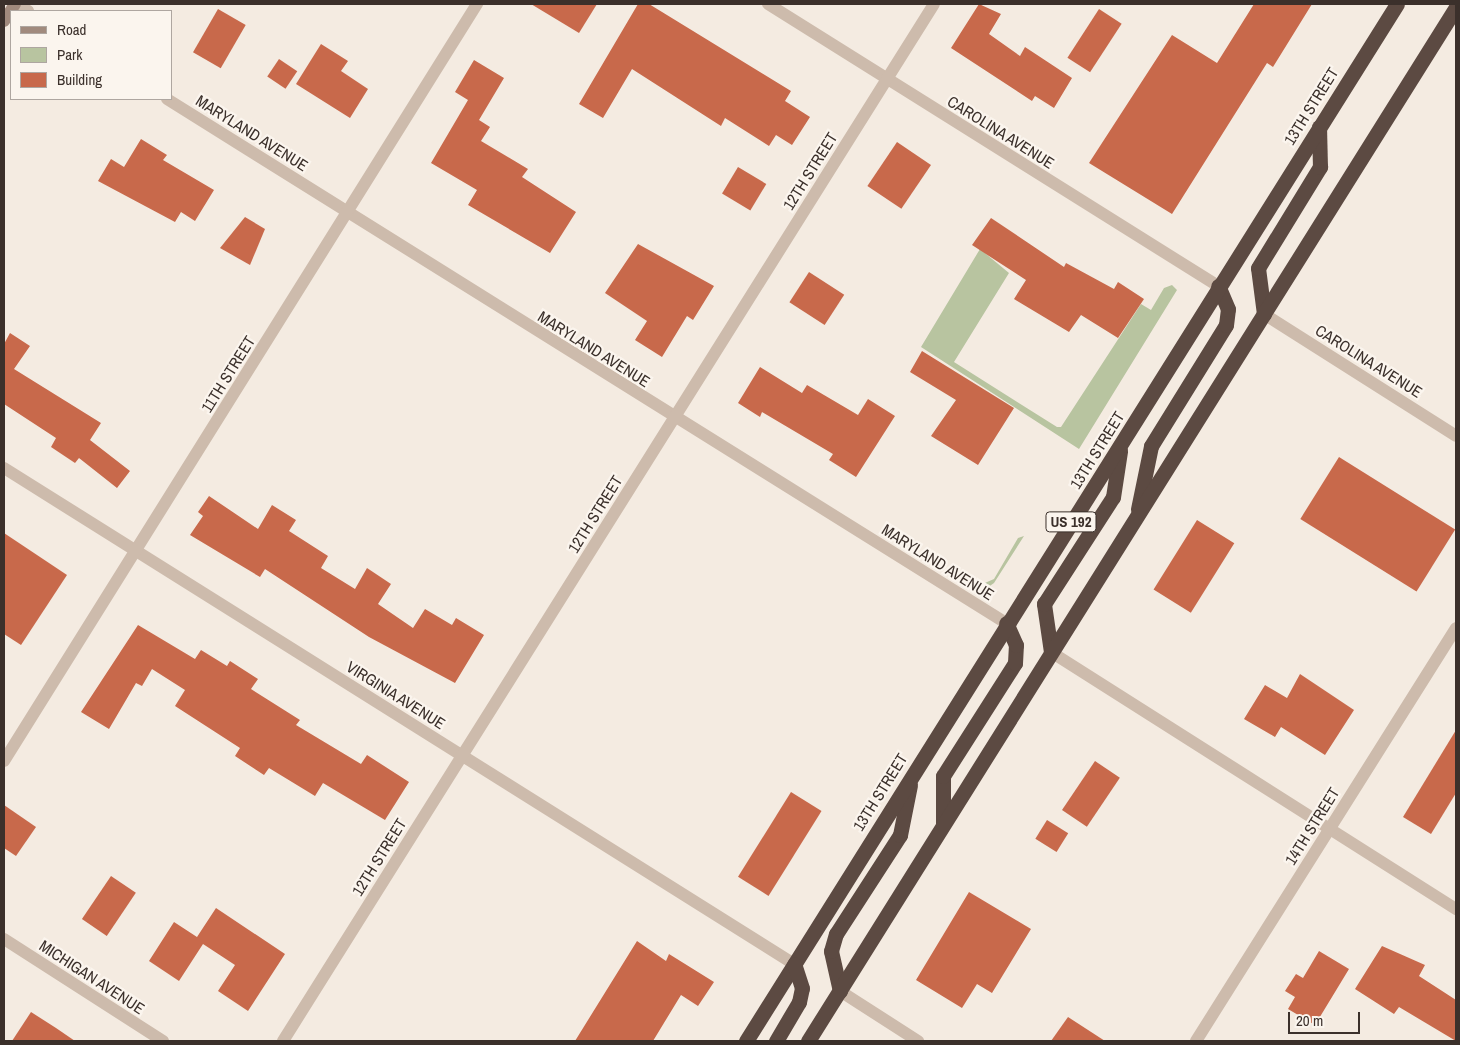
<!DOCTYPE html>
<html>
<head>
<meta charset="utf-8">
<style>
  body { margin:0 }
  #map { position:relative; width:1460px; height:1045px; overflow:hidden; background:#f4ebe1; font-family:"Archivo Narrow",sans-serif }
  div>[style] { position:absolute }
  .green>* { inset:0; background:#b8c4a0 }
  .building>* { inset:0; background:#c8694b; transform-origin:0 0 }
  .street>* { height:12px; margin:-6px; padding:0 6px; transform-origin:6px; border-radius:6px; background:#cdbbac }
  .secondary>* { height:12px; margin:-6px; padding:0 6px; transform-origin:6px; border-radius:6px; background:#a18a7d }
  .highway>* { height:15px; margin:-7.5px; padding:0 7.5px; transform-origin:7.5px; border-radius:7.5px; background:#5c4a42 }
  span { translate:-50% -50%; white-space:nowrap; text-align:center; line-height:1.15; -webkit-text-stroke:4.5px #fbf5ee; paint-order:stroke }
  .shield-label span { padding:1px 4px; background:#fbf5ee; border:1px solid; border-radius:4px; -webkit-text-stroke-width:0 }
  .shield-label { font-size:15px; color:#3b302b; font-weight:700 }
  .street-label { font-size:16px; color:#3b302b }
  .frame { position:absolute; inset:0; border:5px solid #3b302b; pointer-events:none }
  .legend { position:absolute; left:10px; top:10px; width:162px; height:90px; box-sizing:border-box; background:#fbf5ee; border:1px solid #aea6a0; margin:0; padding:6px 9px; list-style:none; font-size:15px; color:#3b302b }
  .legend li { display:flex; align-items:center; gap:10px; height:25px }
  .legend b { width:25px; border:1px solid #aea6a0 }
  .scale { position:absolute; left:1288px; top:1012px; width:72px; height:22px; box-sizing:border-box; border:2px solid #3b302b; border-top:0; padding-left:6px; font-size:15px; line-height:18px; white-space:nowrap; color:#3b302b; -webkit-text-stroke:4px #fbf5ee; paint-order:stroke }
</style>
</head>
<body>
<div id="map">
  <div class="green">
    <div style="clip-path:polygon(980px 249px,1009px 273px,954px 362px,1057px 427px,1061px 427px,1141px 304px,1151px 310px,1164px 288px,1172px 285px,1177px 290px,1079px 449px,921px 347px)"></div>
    <div style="clip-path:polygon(1024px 536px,994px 583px,984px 590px,978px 586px,994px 579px,1018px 538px)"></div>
  </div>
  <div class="building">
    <div style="clip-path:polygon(531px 4px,597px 4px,579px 33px)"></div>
    <div style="clip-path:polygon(638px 4px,649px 4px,791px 91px,785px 101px,810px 117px,792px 145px,776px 135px,769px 146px,725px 118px,721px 126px,632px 69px,603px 118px,579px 104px)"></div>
    <div style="clip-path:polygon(979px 4px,1001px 14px,989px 34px,1020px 56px,1025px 47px,1072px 78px,1054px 108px,1035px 96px,1032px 101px,951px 48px)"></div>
    <div style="clip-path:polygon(1254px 4px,1312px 4px,1273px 67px,1267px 63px,1172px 214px,1089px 163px,1172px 35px,1217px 63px)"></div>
    <div style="left:218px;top:9px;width:32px;height:50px;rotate:30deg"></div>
    <div style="left:1099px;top:9px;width:27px;height:58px;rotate:33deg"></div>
    <div style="clip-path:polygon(321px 44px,348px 61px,341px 71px,368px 89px,350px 118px,296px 84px)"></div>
    <div style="left:279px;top:59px;width:22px;height:21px;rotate:34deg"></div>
    <div style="clip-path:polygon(474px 60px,504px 78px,479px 120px,490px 127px,481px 141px,528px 169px,522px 177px,576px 212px,550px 253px,468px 205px,477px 190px,431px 163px,468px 100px,455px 92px)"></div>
    <div style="clip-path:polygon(141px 139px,167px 155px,163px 160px,214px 190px,195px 221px,181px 212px,175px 222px,98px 181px,111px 159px,124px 167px)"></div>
    <div style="left:897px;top:142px;width:41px;height:53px;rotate:34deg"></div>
    <div style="left:738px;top:167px;width:33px;height:31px;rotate:31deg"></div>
    <div style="clip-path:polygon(245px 217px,265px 229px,250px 265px,220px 248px)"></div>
    <div style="clip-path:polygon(991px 218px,1064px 267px,1066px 263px,1114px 289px,1118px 282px,1144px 299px,1118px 338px,1081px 315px,1069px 332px,1014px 299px,1026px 280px,972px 245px)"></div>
    <div style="clip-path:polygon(638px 244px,714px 286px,693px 320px,687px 316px,662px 357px,635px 340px,647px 321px,605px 293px)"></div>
    <div style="left:809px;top:272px;width:42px;height:36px;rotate:33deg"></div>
    <div style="clip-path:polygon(10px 333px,30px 346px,14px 369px,101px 423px,90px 440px,130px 471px,117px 488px,79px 458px,75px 463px,51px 447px,56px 438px,4px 404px,4px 344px)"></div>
    <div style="clip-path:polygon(922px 351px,1014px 408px,978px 465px,931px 436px,956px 400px,910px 372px)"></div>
    <div style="clip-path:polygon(760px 367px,802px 393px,807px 385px,858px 415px,868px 399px,895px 416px,856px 477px,829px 460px,833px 454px,762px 412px,760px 417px,738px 403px)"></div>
    <div style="left:1339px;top:457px;width:137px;height:73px;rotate:32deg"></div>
    <div style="clip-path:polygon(209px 496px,258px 529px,272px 505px,296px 520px,289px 531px,328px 556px,321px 568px,355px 589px,367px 568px,391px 584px,378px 604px,413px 628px,425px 609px,452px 625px,456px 618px,484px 635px,455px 683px,369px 637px,265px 569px,260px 577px,190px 535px,203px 516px,198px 512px)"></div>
    <div style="left:1197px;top:520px;width:44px;height:82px;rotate:32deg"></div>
    <div style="clip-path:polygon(4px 533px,67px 575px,21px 645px,4px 634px)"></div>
    <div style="clip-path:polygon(138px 625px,195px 659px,201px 650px,227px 666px,230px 661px,258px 679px,251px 689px,300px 720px,296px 725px,361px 764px,367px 755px,409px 782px,385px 820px,323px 783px,315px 796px,269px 768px,264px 775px,235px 756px,240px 748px,175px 706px,185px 690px,152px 669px,142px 686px,136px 683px,109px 729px,81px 712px)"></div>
    <div style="clip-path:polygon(1300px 674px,1354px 710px,1325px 755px,1281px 727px,1275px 737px,1244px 719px,1265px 685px,1287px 698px)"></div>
    <div style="clip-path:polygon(1456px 730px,1456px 793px,1431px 834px,1403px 817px)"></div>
    <div style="left:1095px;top:761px;width:30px;height:59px;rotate:34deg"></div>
    <div style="left:791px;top:792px;width:36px;height:100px;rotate:32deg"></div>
    <div style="clip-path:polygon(4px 805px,36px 827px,16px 856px,4px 848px)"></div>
    <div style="left:1047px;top:820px;width:25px;height:22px;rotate:32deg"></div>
    <div style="left:111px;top:876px;width:30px;height:52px;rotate:34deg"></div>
    <div style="clip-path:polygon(969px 892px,1031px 929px,992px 993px,977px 984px,962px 1008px,916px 980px)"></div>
    <div style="clip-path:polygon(216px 908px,285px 954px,248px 1011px,218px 991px,235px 965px,203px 944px,179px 981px,149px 961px,174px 922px,197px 937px)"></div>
    <div style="clip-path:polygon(637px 941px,666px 961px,669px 954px,714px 982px,698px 1006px,681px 995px,653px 1041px,575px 1041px)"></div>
    <div style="clip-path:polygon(1382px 946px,1425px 965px,1419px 976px,1456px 1000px,1456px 1041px,1399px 1007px,1394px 1014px,1355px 989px)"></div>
    <div style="clip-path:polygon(1319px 951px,1349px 969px,1315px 1025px,1288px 1009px,1295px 997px,1285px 991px,1296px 974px,1303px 978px)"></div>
    <div style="clip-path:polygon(31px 1012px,56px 1028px,75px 1041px,12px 1041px)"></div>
    <div style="clip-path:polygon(1068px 1017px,1105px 1041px,1051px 1041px)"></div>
  </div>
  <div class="street">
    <div style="left:16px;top:4px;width:14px;rotate:30deg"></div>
    <div style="left:768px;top:4px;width:531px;rotate:32.07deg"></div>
    <div style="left:167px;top:99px;width:989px;rotate:31.99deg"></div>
    <div style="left:1264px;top:314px;width:227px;rotate:32.4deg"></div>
    <div style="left:4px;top:468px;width:933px;rotate:32.12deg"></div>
    <div style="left:1051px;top:652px;width:480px;rotate:32.4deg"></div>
    <div style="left:4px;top:761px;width:893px;rotate:-58deg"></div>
    <div style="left:4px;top:939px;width:189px;rotate:32.7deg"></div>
    <div style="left:840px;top:991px;width:93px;rotate:32.7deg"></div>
    <div style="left:283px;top:1041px;width:1224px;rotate:-57.88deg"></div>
    <div style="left:1196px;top:1041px;width:488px;rotate:-57.8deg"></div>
  </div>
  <div class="secondary">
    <div style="left:4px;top:21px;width:20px;rotate:-57deg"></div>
  </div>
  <div class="highway">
    <div style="left:1264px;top:314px;width:46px;rotate:-97.4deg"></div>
    <div style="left:1258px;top:268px;width:119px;rotate:-58.5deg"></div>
    <div style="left:1320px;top:167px;width:40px;rotate:-91.4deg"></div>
    <div style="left:1138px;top:509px;width:64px;rotate:-78.3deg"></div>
    <div style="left:1151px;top:446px;width:142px;rotate:-58.2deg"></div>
    <div style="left:1226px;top:325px;width:16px;rotate:-83deg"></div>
    <div style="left:1228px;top:309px;width:25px;rotate:-113deg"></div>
    <div style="left:1051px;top:652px;width:49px;rotate:-98.3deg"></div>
    <div style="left:1044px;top:604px;width:127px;rotate:-57.2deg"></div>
    <div style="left:1113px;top:497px;width:47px;rotate:-81.3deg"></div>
    <div style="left:943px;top:824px;width:48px;rotate:-90deg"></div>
    <div style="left:943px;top:776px;width:134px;rotate:-57.5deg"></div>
    <div style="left:1015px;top:663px;width:18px;rotate:-87deg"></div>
    <div style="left:1016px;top:645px;width:24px;rotate:-114deg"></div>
    <div style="left:840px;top:991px;width:41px;rotate:-102.7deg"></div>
    <div style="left:831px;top:951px;width:18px;rotate:-74deg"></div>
    <div style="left:836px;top:934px;width:118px;rotate:-57.1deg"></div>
    <div style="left:900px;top:835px;width:51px;rotate:-78.7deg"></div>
    <div style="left:746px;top:1041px;width:1224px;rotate:-57.88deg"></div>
    <div style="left:776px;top:1041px;width:45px;rotate:-59.5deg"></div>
    <div style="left:799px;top:1002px;width:14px;rotate:-78deg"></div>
    <div style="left:802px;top:988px;width:25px;rotate:-108deg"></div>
    <div style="left:808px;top:1041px;width:1220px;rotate:-57.92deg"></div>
  </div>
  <div class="shield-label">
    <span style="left:1071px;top:522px">US 192</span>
  </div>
  <div class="street-label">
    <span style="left:1311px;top:106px;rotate:-58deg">13TH STREET</span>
    <span style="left:1001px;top:132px;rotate:32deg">CAROLINA AVENUE</span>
    <span style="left:252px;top:133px;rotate:32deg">MARYLAND AVENUE</span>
    <span style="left:810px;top:171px;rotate:-58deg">12TH STREET</span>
    <span style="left:594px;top:349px;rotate:32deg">MARYLAND AVENUE</span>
    <span style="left:1369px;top:361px;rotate:32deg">CAROLINA AVENUE</span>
    <span style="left:228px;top:374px;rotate:-58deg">11TH STREET</span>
    <span style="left:1097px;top:450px;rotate:-58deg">13TH STREET</span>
    <span style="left:595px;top:514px;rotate:-58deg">12TH STREET</span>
    <span style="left:938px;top:562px;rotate:32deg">MARYLAND AVENUE</span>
    <span style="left:396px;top:695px;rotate:32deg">VIRGINIA AVENUE</span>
    <span style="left:880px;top:792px;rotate:-58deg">13TH STREET</span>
    <span style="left:1312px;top:826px;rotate:-58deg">14TH STREET</span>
    <span style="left:379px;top:857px;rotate:-58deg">12TH STREET</span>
    <span style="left:92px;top:977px;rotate:33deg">MICHIGAN AVENUE</span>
  </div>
  <div class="frame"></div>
  <ul class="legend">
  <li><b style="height:6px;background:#a18a7d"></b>Road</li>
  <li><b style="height:14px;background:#b8c4a0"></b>Park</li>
  <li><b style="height:14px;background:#c8694b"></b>Building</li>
  </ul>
  <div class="scale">20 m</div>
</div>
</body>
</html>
